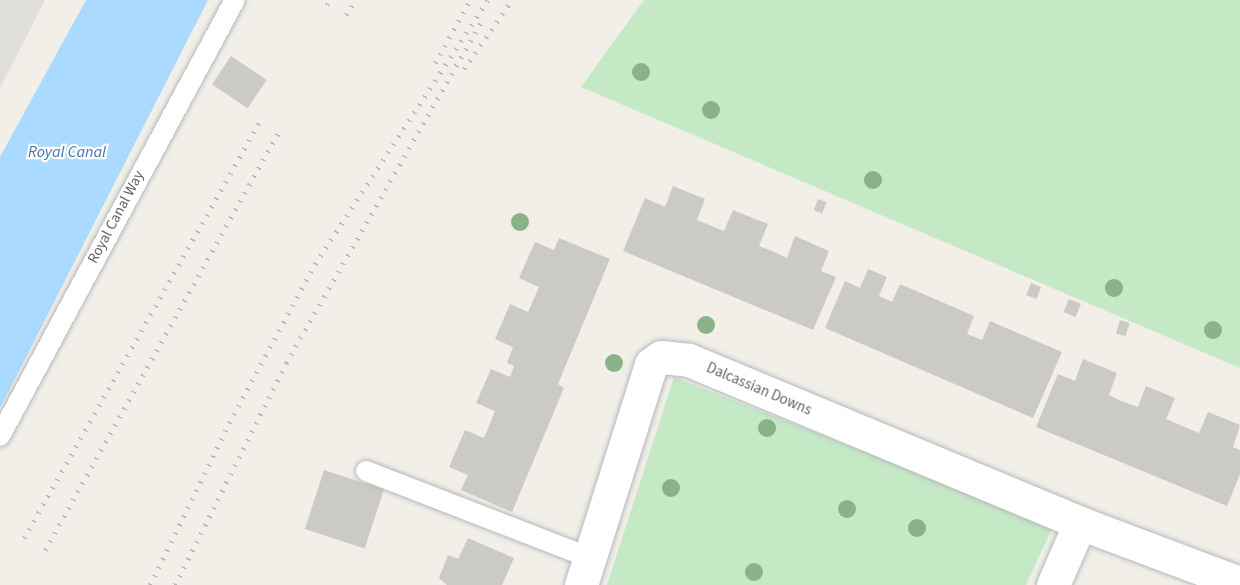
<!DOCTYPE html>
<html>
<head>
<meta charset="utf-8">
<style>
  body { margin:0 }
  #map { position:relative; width:1240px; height:585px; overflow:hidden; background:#f1efe8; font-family:"Source Sans 3",sans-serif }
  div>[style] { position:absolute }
  .industrial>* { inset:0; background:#e0deda }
  .green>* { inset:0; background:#c5e8c5 }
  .water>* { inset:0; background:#aadaff }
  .building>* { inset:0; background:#cccac5; transform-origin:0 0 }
  .roads { filter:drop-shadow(0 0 2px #b5b8bc) drop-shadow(0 0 2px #b5b8bc) }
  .service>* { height:20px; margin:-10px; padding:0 10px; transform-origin:10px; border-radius:10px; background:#fff }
  .minor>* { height:33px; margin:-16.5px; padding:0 16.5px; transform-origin:16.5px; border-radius:16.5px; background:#fff }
  .rail>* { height:4.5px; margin-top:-2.25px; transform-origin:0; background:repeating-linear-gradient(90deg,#b6b7b8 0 1.5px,transparent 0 9.5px) }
  .trees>* { width:18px; height:18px; margin:-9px; border-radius:50%; background:#89b387 }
  span { translate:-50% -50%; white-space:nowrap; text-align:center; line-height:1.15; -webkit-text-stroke:4.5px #fff; paint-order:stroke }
  .street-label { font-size:15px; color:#5f6368 }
  .water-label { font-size:16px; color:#4174aa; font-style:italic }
</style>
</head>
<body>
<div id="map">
  <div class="industrial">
    <div style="clip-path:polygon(0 0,45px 0,0 88px)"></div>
  </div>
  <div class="green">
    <div style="clip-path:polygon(644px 0,1240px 0,1240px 368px,581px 87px)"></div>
    <div style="clip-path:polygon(674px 377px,1053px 526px,1026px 585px,607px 585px)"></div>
  </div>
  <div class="water">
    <div style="clip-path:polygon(86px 0,208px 0,0 408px,0 157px)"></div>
  </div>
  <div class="building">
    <div style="left:231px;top:56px;width:43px;height:34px;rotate:34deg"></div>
    <div style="clip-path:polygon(673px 186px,705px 199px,697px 220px,724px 231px,733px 210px,768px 224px,759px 246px,772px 251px,787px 258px,795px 236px,829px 251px,821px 271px,836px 277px,813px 330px,623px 251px,645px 198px,665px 207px)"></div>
    <div style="left:818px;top:199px;width:9px;height:12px;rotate:21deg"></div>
    <div style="clip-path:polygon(559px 238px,610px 259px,558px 384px,564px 388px,512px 512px,461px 490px,468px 475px,449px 467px,465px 430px,484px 438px,495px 411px,476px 403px,491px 369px,510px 377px,514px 366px,507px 363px,513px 347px,495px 339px,510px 304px,528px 312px,539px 287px,519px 278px,535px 242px,554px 250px)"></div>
    <div style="clip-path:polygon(868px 269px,887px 277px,879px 296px,892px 302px,900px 284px,921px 293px,974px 316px,967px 334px,982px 340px,990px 321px,1062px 352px,1033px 418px,825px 328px,845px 281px,860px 288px)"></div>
    <div style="left:1031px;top:283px;width:11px;height:13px;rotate:22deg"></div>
    <div style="left:1069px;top:299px;width:13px;height:14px;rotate:23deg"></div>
    <div style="left:1120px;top:320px;width:10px;height:14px;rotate:17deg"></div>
    <div style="clip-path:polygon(1083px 359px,1117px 373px,1109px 395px,1121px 401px,1138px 407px,1146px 386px,1175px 398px,1166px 419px,1199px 433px,1208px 412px,1240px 425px,1233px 447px,1240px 450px,1240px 474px,1227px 506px,1036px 427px,1058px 374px,1075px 381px)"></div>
    <div style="left:324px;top:470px;width:63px;height:62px;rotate:18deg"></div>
    <div style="clip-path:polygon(468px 538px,514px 558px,502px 585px,447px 585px,439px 578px,448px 555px,458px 559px)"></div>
  </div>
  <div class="roads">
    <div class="service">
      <div style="left:0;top:436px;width:495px;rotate:-61.7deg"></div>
      <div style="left:366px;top:471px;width:238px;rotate:21.2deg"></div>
    </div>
    <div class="minor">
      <div style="left:581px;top:585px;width:232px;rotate:-72.4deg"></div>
      <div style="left:651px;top:364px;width:12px;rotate:-35deg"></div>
      <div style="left:661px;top:357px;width:28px;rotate:6deg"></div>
      <div style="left:689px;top:360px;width:424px;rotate:22.6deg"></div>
      <div style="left:1080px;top:523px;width:171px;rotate:20.6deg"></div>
      <div style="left:1053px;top:585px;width:68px;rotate:-66.5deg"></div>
    </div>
  </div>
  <div class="rail">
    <div style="left:327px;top:5px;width:5px;rotate:-68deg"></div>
    <div style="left:346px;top:15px;width:17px;rotate:-59deg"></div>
    <div style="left:435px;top:63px;width:72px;rotate:-60.9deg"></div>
    <div style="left:464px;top:69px;width:84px;rotate:-55.2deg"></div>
    <div style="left:24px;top:538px;width:479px;rotate:-60.5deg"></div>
    <div style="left:45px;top:550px;width:479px;rotate:-60.8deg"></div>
    <div style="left:150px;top:585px;width:180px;rotate:-64deg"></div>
    <div style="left:229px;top:423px;width:181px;rotate:-61.6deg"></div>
    <div style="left:315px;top:264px;width:316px;rotate:-56.8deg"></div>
    <div style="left:175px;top:585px;width:248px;rotate:-63.4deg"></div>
    <div style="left:286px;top:363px;width:396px;rotate:-60.2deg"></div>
  </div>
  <div class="trees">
    <div style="left:641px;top:72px"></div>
    <div style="left:711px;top:110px"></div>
    <div style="left:873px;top:180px"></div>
    <div style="left:520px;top:222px"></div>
    <div style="left:1114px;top:288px"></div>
    <div style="left:706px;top:325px"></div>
    <div style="left:1213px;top:330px"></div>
    <div style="left:614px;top:363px"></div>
    <div style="left:767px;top:428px"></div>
    <div style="left:671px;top:488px"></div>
    <div style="left:847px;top:509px"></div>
    <div style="left:917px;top:528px"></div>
    <div style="left:754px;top:572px"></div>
  </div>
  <div class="street-label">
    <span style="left:116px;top:217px;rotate:-62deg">Royal Canal Way</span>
    <span style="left:759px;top:389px;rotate:23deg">Dalcassian Downs</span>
  </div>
  <div class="water-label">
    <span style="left:67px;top:152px">Royal Canal</span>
  </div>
</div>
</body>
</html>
